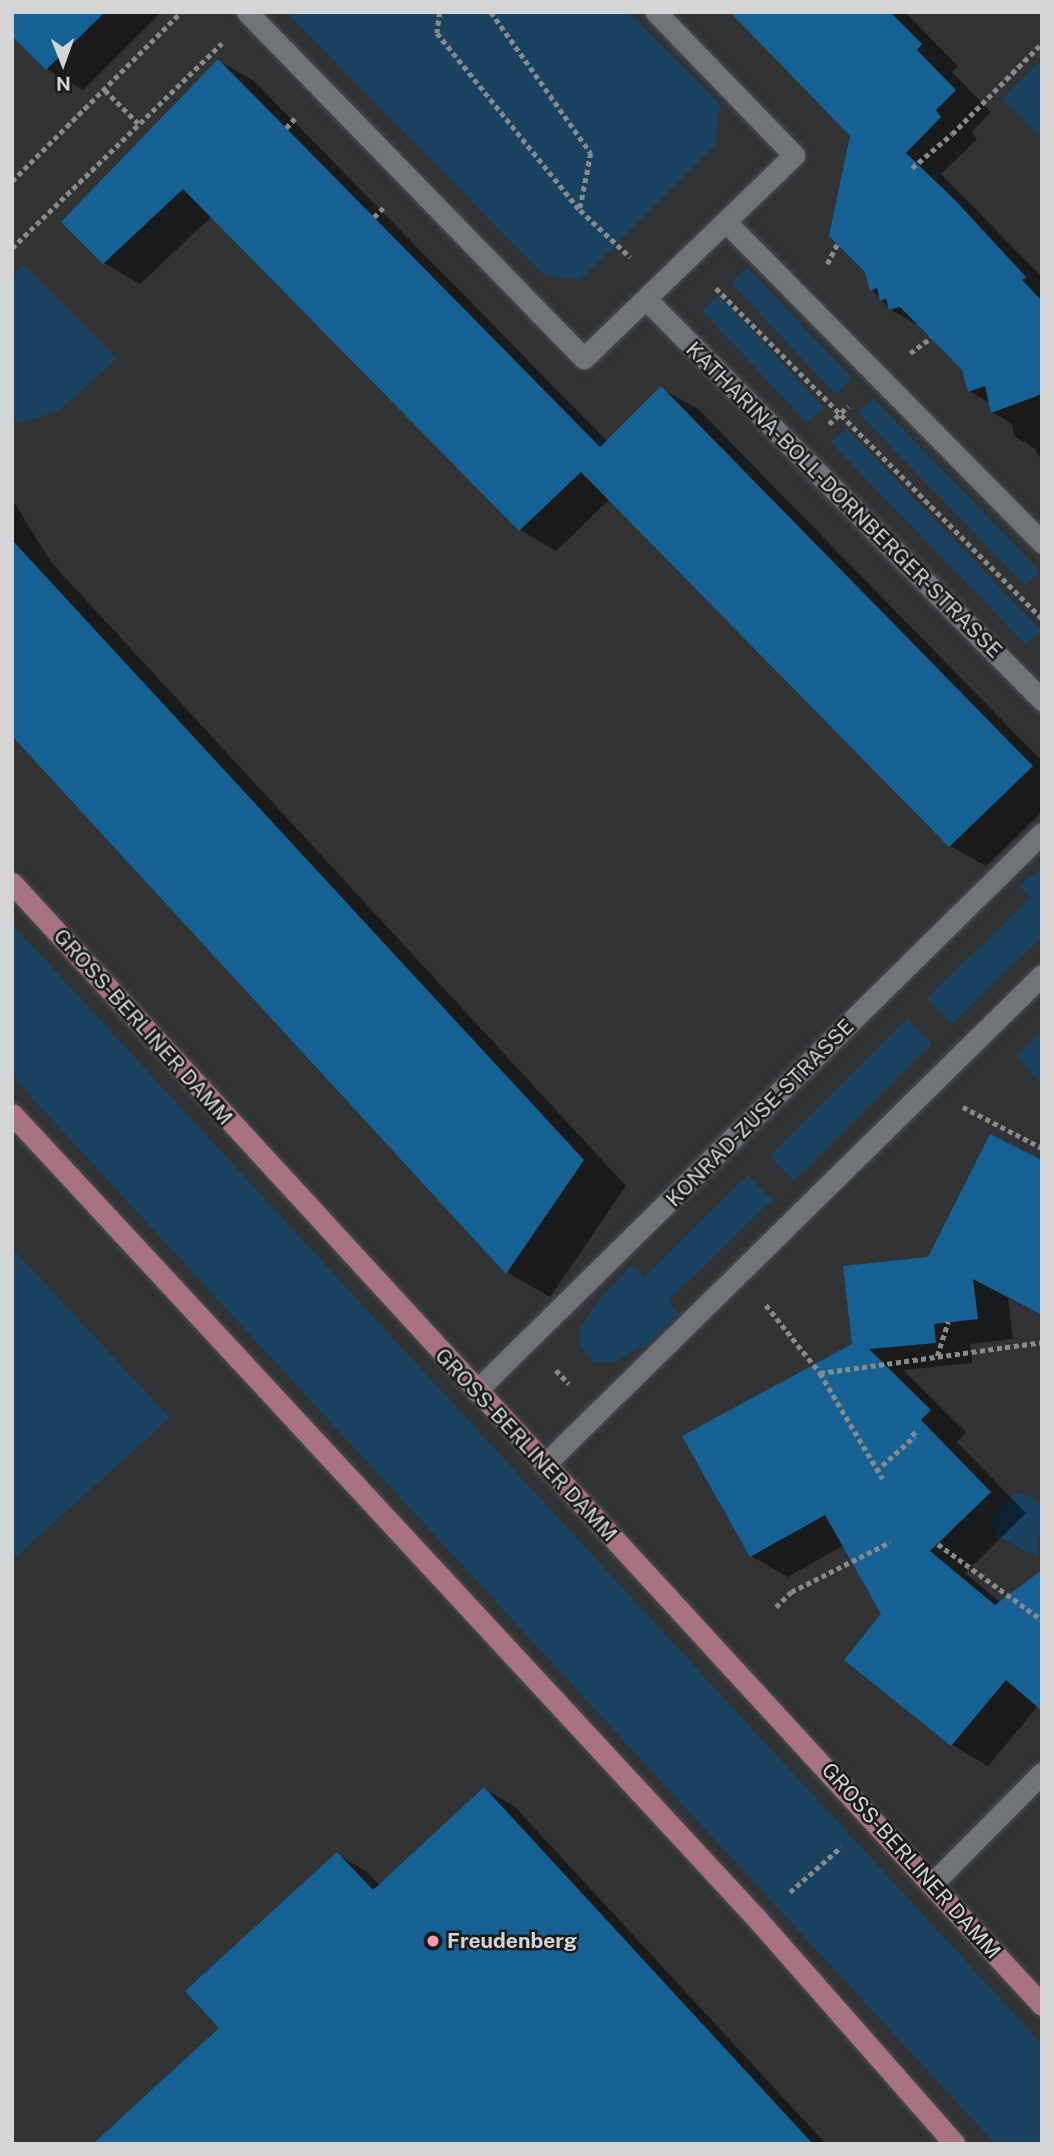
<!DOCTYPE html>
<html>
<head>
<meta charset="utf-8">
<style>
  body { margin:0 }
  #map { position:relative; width:1054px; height:2156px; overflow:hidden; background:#313335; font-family:"Public Sans",sans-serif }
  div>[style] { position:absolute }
  .green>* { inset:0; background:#1a4361; transform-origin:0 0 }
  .shadow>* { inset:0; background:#0007 }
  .building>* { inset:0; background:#176295 }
  .path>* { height:4.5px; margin-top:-2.25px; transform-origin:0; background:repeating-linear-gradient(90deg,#888a8c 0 5px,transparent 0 8.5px) }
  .roads { filter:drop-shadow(0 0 2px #4d4f51) drop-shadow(0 0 2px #4d4f51) }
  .minor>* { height:21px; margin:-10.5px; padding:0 10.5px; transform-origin:10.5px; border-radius:10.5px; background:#717476 }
  .major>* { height:21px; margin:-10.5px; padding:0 10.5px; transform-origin:10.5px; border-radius:10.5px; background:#a87280 }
  .dots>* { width:19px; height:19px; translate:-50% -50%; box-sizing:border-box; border:4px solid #1a1b1c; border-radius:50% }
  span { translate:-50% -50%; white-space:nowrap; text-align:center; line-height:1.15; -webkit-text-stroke:5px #1a1b1c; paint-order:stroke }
  .street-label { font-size:21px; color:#d3d5d6 }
  .poi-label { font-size:21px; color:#d3d5d6; font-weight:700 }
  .left { translate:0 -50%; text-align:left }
  .frame { position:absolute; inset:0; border:14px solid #d3d5d6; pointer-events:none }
  .north { position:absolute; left:28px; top:28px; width:70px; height:70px; -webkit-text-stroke:5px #1a1b1c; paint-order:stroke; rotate:179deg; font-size:19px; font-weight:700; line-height:28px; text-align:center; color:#d3d5d6 }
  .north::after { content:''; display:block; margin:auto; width:24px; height:32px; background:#d3d5d6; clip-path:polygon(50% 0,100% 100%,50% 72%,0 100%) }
</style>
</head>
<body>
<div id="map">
  <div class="green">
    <div style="clip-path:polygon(286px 12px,628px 12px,720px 104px,715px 145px,580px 280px,544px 275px)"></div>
    <div style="clip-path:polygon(1038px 63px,1042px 67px,1042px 138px,1003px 99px)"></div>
    <div style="clip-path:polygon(24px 265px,117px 358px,59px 411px,12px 424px,12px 275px)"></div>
    <div style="left:748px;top:267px;width:153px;height:23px;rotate:47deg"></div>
    <div style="left:719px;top:295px;width:154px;height:23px;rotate:47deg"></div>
    <div style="left:873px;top:398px;width:241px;height:21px;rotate:46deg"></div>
    <div style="left:846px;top:428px;width:281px;height:21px;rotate:46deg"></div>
    <div style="clip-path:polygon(1042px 869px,1042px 936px,952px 1024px,927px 998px,1030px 898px,1019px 885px)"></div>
    <div style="clip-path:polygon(12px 924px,1042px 2044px,1042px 2144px,995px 2144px,12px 1076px)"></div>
    <div style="left:907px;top:1019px;width:35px;height:194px;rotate:45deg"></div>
    <div style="clip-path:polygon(1042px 1031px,1042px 1084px,1016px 1057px)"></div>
    <div style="clip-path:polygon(748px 1175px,772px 1200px,668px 1301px,679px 1313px,652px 1340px,616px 1362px,595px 1363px,582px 1349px,579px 1338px,581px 1327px,603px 1295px,632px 1265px,644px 1277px)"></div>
    <div style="clip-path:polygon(12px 1248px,170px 1418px,12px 1560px)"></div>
    <div style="clip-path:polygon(1016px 1493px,1031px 1496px,1042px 1506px,1038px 1557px,999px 1537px,991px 1519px)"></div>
  </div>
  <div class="shadow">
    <div style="clip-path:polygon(12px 12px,162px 12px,83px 90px,47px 69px)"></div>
    <div style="clip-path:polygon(732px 12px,905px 12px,958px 66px,952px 72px,991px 112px,972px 132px,977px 139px,941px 174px,1042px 277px,1042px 461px,1034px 448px,1014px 436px,1012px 424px,992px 412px,990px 403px,969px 391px,964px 369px,923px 328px,890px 309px,871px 289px,852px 135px)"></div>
    <div style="clip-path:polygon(219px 61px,254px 81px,608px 442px,662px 389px,698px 409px,1042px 761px,1042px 812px,986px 866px,950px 846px,610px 499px,556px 551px,520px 530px,212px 216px,140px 284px,104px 263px,64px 222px)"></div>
    <div style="clip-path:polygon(12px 499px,51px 562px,626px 1186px,550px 1297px,508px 1273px,12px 734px)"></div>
    <div style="clip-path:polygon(1042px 1162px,1042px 1315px,1008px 1298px,1013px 1339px,970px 1344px,972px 1363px,903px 1370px,966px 1432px,957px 1442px,1026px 1513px,965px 1573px,1001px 1603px,1038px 1706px,988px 1766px,952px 1745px,844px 1545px,788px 1577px,751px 1556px,853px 1345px,929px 1259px)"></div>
    <div style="clip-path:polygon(485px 1789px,515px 1807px,826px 2144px,96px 2144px,221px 2029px,337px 1854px,367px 1872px,380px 1886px)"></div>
  </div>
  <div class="building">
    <div style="clip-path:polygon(12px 12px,105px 12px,46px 70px,12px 36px)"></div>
    <div style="clip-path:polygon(730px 12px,890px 12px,922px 44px,917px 50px,956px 90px,936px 110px,941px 117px,906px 153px,955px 200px,1026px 277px,1022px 280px,1042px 301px,1042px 394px,991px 413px,985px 386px,968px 392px,962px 370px,931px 338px,900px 307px,889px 310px,886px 299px,880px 301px,877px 288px,870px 291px,865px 272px,829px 236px,850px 136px)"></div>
    <div style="clip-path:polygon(218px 59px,600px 447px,661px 386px,1033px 766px,949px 847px,581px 472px,519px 531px,183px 189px,103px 264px,61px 222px)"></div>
    <div style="clip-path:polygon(12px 540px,584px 1160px,506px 1274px,12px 736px)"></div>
    <div style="clip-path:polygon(990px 1134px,1042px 1160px,1042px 1315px,973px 1279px,978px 1319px,934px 1324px,936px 1343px,869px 1349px,931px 1410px,921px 1420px,991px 1492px,930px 1551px,995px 1605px,1042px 1570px,1042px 1711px,1006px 1680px,951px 1746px,844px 1660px,881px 1614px,825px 1515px,750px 1557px,682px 1436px,852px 1344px,843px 1266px,928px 1257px)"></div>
    <div style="clip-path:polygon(484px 1787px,813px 2144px,93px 2144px,219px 2028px,185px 1991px,337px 1852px,373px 1890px)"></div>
  </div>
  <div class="path">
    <div style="left:440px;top:12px;width:21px;rotate:98deg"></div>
    <div style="left:437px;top:33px;width:228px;rotate:51.1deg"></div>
    <div style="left:580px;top:210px;width:69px;rotate:43.2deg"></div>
    <div style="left:491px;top:12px;width:173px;rotate:54.7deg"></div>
    <div style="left:591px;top:153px;width:57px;rotate:101.1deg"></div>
    <div style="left:105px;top:90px;width:47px;rotate:45deg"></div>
    <div style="left:286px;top:128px;width:13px;rotate:-48deg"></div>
    <div style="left:912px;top:168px;width:52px;rotate:-40.4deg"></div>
    <div style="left:952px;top:134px;width:128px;rotate:-45.3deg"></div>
    <div style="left:12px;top:181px;width:239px;rotate:-45deg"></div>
    <div style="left:374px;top:217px;width:13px;rotate:-45deg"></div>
    <div style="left:12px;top:248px;width:293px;rotate:-44.3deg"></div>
    <div style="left:827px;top:264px;width:22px;rotate:-63deg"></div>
    <div style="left:716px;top:288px;width:465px;rotate:45.4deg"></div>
    <div style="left:910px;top:353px;width:26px;rotate:-36deg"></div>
    <div style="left:829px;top:424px;width:26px;rotate:-43deg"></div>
    <div style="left:963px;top:1107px;width:89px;rotate:27.4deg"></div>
    <div style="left:766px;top:1305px;width:87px;rotate:51.5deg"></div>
    <div style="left:820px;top:1373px;width:224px;rotate:-7.9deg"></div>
    <div style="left:937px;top:1356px;width:36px;rotate:-72deg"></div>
    <div style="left:556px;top:1370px;width:19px;rotate:47deg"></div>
    <div style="left:820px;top:1373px;width:123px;rotate:59.3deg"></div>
    <div style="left:876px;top:1471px;width:52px;rotate:-41.9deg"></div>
    <div style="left:915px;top:1436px;width:6px;rotate:-129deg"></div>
    <div style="left:938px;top:1544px;width:129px;rotate:36.2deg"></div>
    <div style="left:776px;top:1607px;width:21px;rotate:-45deg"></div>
    <div style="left:791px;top:1592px;width:111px;rotate:-26.8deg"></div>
    <div style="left:790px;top:1892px;width:68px;rotate:-41.4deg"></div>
  </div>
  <div class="roads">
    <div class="minor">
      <div style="left:247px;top:12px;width:483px;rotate:45.8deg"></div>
      <div style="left:584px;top:358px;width:292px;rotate:-44deg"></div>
      <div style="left:794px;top:155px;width:199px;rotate:-134deg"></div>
      <div style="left:726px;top:222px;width:450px;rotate:45.4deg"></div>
      <div style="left:646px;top:299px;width:564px;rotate:45.36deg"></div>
      <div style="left:476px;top:1391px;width:795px;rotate:-44.59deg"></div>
      <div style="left:544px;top:1465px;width:699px;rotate:-44.54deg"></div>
      <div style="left:932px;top:1884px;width:156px;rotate:-45.3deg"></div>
    </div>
    <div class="major">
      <div style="left:12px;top:883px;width:1523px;rotate:47.45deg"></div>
      <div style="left:12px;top:1114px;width:1098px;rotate:47.21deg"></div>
      <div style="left:758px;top:1920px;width:298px;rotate:48.7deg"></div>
    </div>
  </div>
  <div class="dots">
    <div style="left:433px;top:1941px;background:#f29aae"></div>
  </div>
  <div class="street-label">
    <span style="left:844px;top:500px;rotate:45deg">KATHARINA-BOLL-DORNBERGER-STRASSE</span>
    <span style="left:143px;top:1027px;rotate:48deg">GROSS-BERLINER DAMM</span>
    <span style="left:760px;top:1113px;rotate:-45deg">KONRAD-ZUSE-STRASSE</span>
    <span style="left:526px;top:1445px;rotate:47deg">GROSS-BERLINER DAMM</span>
    <span style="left:911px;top:1861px;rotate:48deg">GROSS-BERLINER DAMM</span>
  </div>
  <div class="poi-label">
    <span class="left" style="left:447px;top:1941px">Freudenberg</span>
  </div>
  <div class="frame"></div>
  <div class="north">N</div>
</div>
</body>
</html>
